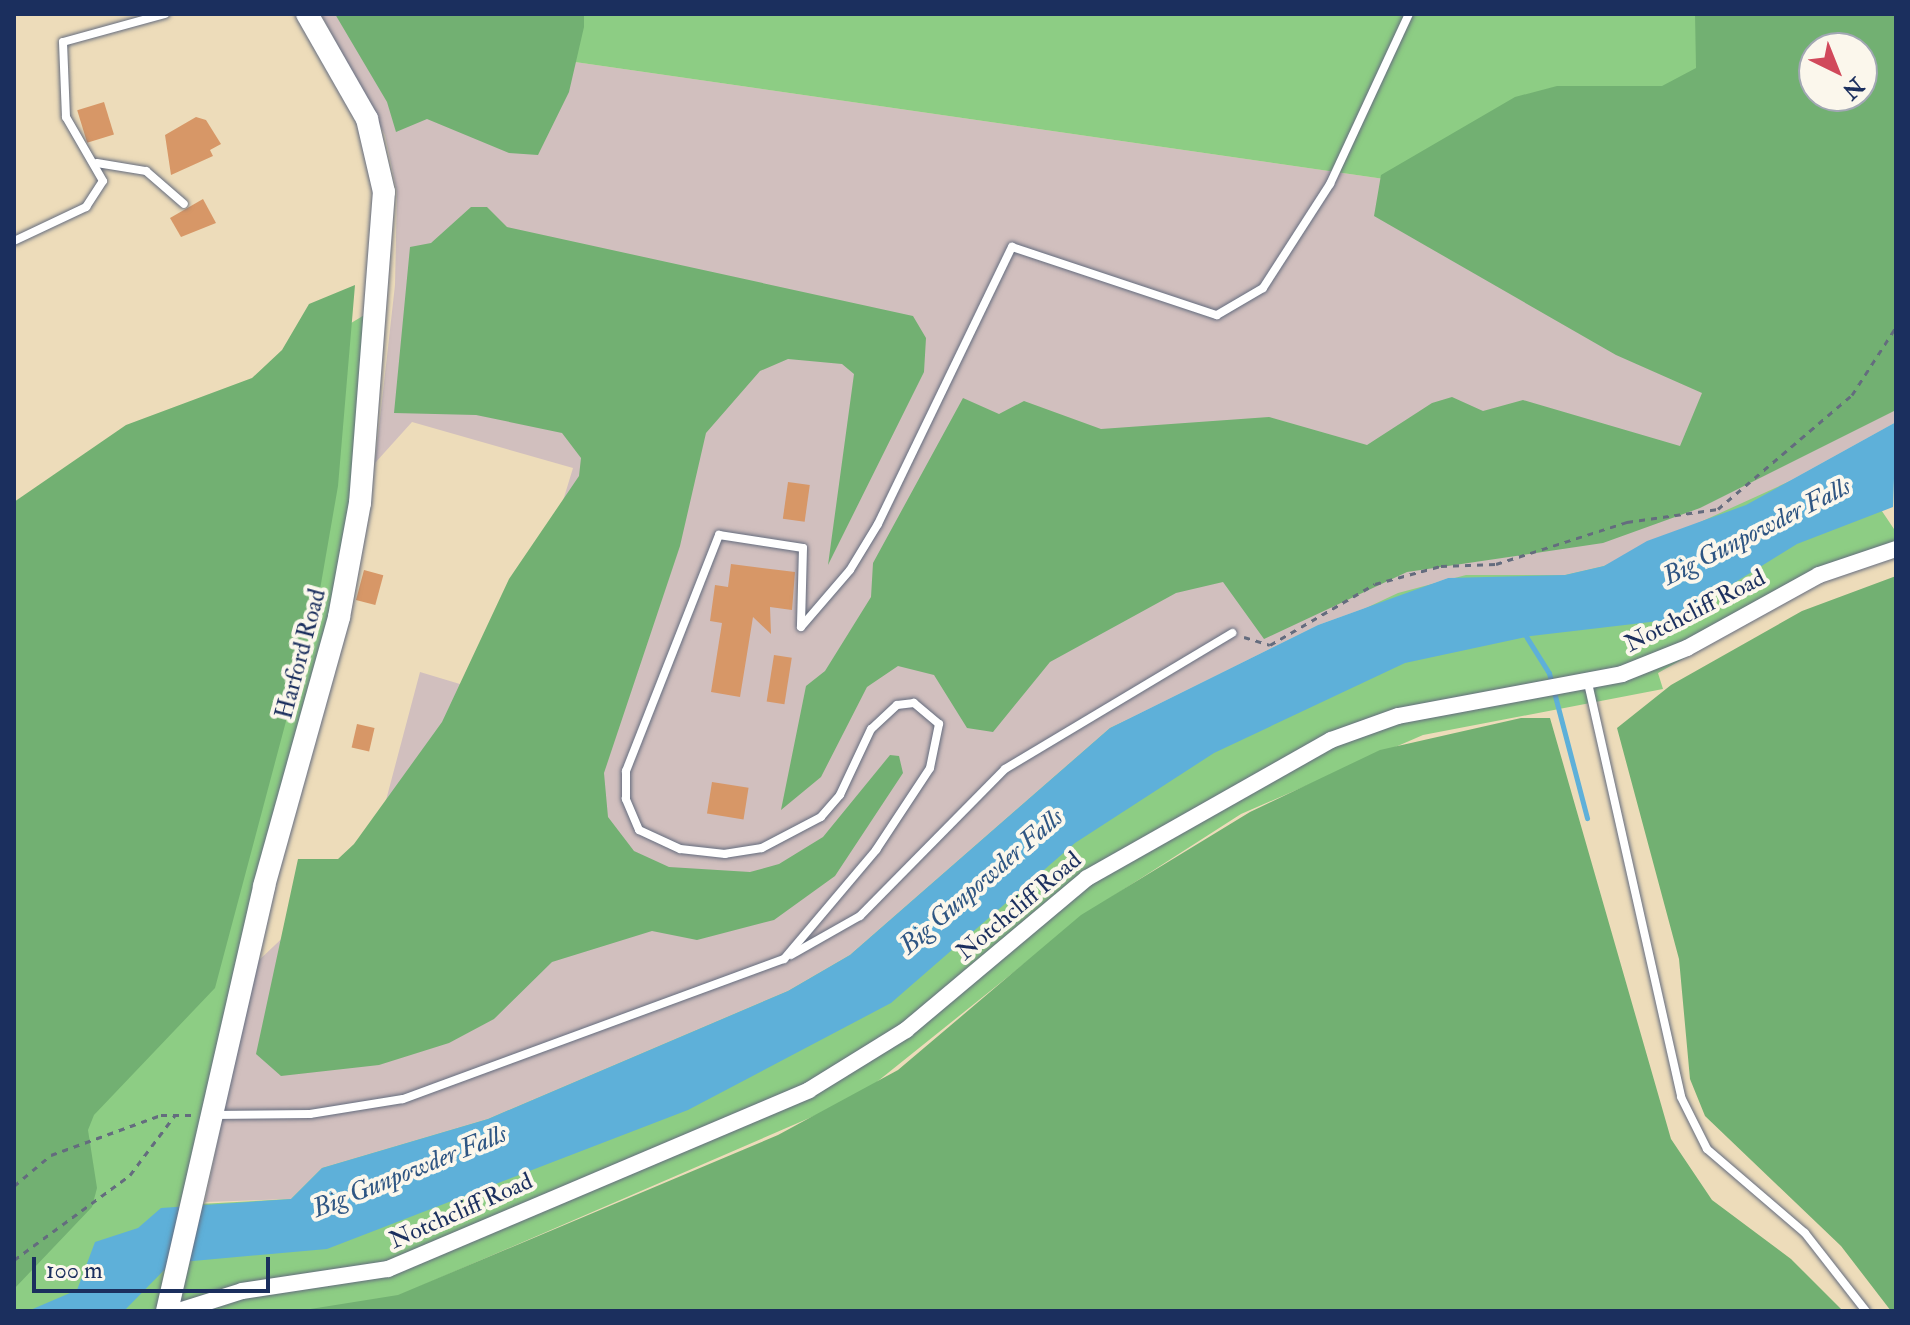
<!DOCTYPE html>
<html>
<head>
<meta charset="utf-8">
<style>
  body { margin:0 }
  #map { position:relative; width:1910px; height:1325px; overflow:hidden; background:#eddcba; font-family:"IM FELL Double Pica",serif }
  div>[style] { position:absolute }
  .industrial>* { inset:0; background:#d1bfbe }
  .green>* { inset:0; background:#8dcd84 }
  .forest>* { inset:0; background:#72b072 }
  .water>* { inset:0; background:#5eb0d9 }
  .stream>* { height:5px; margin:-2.5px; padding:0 2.5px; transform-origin:2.5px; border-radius:2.5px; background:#5eb0d9 }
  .building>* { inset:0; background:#d79767; transform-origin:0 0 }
  .path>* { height:3px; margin-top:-1.5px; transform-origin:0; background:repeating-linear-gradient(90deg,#646c7e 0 6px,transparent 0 12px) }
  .roads { filter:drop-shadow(0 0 2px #646c7e) drop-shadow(0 0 2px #646c7e) }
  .service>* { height:8px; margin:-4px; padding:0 4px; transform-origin:4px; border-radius:4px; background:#fff }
  .minor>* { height:16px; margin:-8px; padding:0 8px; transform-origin:8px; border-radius:8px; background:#fff }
  .secondary>* { height:22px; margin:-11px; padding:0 11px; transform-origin:11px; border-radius:11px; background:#fff }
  span { translate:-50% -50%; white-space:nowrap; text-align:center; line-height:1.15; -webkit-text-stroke:8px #fbf7ec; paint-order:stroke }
  .street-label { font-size:24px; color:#1b2f5e }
  .water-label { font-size:26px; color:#2f5683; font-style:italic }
  .frame { position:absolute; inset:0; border:16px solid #1b2f5e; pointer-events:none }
  .north { position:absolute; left:1798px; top:32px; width:80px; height:80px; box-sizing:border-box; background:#fbf7ec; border:2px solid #a1a7b3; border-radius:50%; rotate:137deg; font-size:22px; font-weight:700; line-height:32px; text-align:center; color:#1b2f5e }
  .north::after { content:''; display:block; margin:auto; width:28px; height:36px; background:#d1495b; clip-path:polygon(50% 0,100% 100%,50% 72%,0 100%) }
  .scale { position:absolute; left:32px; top:1257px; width:238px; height:36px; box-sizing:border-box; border:4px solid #1b2f5e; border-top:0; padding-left:10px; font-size:24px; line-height:28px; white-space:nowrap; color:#1b2f5e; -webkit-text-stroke:6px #fbf7ec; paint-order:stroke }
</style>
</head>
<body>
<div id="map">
  <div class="industrial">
    <div style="clip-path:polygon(321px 14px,584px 14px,575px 62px,1896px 253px,1896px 422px,1746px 505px,1604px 566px,1565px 575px,1448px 578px,1318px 625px,1110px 728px,850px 955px,788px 991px,488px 1119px,322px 1168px,291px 1199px,205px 1202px,255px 964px,372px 853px,420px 672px,503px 697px,573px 468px,412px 422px,375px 463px,395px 285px,397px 192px,385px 135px)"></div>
  </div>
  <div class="green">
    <div style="clip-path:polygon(evenodd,584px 14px,1896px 14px,1896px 253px,575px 62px,584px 14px,1814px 48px,1862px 48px,1862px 96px,1814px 96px,1814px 48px)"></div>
    <div style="clip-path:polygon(371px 311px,341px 575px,180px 1205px,291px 1199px,322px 1168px,488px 1119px,788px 991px,850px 955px,1110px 728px,1398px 593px,1466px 575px,1565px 575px,1604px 566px,1845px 456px,1896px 532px,1896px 557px,1820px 582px,1658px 673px,1663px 689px,1423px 735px,1241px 814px,1090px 911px,858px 1097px,398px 1296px,316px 1311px,14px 1311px,14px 527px)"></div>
  </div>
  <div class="forest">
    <div style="clip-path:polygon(335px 14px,584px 14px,584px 27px,569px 92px,538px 155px,509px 153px,427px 119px,396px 132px,387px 102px)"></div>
    <div style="clip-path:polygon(evenodd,1695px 14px,1896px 14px,1896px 410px,1700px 508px,1603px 543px,1407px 572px,1264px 639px,1223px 582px,1176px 593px,1050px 662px,993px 732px,967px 728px,934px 675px,898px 666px,867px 687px,821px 777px,781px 810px,806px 686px,825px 671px,871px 597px,873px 563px,963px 398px,999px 414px,1024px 401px,1101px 429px,1269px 417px,1367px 445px,1432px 403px,1452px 397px,1483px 411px,1523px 400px,1680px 446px,1702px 393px,1616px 355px,1374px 216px,1381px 175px,1515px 97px,1557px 86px,1662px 86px,1696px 68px,1695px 14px,1862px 48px,1862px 96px,1814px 96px,1814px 48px,1862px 48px)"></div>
    <div style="clip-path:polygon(471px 207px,487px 207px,507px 227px,913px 316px,926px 338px,924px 372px,828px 565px,854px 374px,842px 364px,788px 359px,760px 371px,706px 433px,680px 546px,604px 773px,608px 817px,634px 851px,669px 867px,750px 872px,779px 864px,823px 837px,890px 755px,899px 756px,903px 773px,835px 876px,774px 920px,697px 940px,652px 931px,552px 962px,494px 1019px,449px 1043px,379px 1065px,281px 1076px,256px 1054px,298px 859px,338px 859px,354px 844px,442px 722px,509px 579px,579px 476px,581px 458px,562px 433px,476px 415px,394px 413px,410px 247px,431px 243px)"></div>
    <div style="clip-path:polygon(355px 285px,338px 486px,318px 601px,215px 988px,94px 1115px,88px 1130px,97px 1188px,92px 1207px,14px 1289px,14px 502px,126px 425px,252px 378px,282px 350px,309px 304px)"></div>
    <div style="clip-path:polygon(1896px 576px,1896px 1311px,1891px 1311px,1841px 1246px,1705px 1116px,1690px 1079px,1679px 959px,1617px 728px,1671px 685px,1802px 611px)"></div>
    <div style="clip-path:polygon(1521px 718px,1550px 718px,1671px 1139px,1712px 1200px,1791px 1259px,1843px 1311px,298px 1311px,398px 1295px,778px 1135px,898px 1070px,1081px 915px,1250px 812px,1380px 750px)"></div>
  </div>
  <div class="water">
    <div style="clip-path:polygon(1896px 422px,1893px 507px,1797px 544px,1676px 619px,1531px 636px,1405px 663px,1214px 753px,1075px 843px,891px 1003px,688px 1110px,327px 1249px,171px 1263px,124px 1311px,28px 1311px,77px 1290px,95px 1242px,138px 1228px,161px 1208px,291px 1199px,322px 1168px,488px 1119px,788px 991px,850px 955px,1110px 728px,1318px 625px,1448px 578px,1565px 575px,1604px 566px,1647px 541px,1746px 505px)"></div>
  </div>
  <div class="stream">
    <div style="left:1524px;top:633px;width:47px;rotate:58deg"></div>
    <div style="left:1549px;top:673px;width:150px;rotate:75.3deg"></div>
  </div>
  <div class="building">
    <div style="left:104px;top:102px;width:34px;height:28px;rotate:73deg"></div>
    <div style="clip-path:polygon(196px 117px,206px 120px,221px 144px,210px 150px,213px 156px,171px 175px,165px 135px)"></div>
    <div style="clip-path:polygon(203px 199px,216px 223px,181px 237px,170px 218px)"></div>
    <div style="left:788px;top:482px;width:22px;height:37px;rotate:8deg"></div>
    <div style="clip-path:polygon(731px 564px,795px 572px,792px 610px,770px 607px,771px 634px,753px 617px,740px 697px,711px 692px,722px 623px,710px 621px,715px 585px,728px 587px)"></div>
    <div style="left:364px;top:570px;width:20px;height:31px;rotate:15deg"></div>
    <div style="left:774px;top:655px;width:18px;height:47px;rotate:9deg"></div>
    <div style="left:357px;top:724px;width:18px;height:24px;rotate:13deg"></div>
    <div style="left:712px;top:782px;width:37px;height:32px;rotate:9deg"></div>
  </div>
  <div class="path">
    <div style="left:1244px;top:637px;width:27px;rotate:17deg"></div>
    <div style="left:1270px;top:645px;width:121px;rotate:-30.2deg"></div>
    <div style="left:1375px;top:584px;width:68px;rotate:-15.3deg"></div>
    <div style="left:1441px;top:566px;width:55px;rotate:-2.1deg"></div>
    <div style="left:1496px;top:564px;width:138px;rotate:-17.8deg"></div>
    <div style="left:1627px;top:522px;width:92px;rotate:-8.1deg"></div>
    <div style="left:1718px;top:509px;width:176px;rotate:-40.4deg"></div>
    <div style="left:1852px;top:395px;width:81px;rotate:-57.1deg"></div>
    <div style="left:14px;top:1186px;width:48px;rotate:-40deg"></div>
    <div style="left:51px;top:1155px;width:117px;rotate:-20deg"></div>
    <div style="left:161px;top:1115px;width:30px"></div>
    <div style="left:14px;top:1260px;width:144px;rotate:-36.2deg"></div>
    <div style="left:130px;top:1175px;width:75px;rotate:-53.1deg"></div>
  </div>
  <div class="roads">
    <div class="service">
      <div style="left:97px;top:163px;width:50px;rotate:9.3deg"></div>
      <div style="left:146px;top:171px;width:50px;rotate:41deg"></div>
      <div style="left:14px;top:241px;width:80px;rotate:-25.3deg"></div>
      <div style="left:86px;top:207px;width:31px;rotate:-57deg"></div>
      <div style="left:103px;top:181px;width:74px;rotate:-120deg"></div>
      <div style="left:66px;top:117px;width:75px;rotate:-92.3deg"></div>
      <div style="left:63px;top:42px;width:106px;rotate:-15.4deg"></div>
      <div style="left:1588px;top:683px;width:424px;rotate:77.3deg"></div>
      <div style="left:1681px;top:1097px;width:58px;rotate:63.4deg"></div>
      <div style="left:1707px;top:1149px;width:129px;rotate:40.6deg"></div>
      <div style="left:1805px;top:1233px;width:99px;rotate:52deg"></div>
      <div style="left:791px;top:955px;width:79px;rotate:-29.5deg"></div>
      <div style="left:860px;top:916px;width:206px;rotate:-45.4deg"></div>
      <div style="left:1005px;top:769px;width:265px;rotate:-30.9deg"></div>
      <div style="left:213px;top:1115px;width:97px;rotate:-0.6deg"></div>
      <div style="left:310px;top:1114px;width:94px;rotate:-9.2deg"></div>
      <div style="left:403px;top:1099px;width:406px;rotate:-20.2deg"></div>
      <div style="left:784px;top:959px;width:143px;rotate:-49.8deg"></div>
      <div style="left:876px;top:850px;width:98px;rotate:-56.6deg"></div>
      <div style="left:930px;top:768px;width:45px;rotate:-78.4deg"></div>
      <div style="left:939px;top:724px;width:33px;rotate:-140deg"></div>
      <div style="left:914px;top:703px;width:17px;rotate:173deg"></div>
      <div style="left:897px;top:705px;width:35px;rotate:137deg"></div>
      <div style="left:871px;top:729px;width:73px;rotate:115.2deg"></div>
      <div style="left:840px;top:795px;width:29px;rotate:131deg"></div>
      <div style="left:821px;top:817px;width:67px;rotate:152.3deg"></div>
      <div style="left:762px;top:848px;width:37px;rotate:171deg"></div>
      <div style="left:725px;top:854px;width:45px;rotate:-173.7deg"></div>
      <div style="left:680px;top:849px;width:45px;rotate:-155.1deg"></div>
      <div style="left:639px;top:830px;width:34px;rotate:-113deg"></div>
      <div style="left:626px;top:799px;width:28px;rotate:-90deg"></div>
      <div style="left:626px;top:771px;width:254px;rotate:-68.5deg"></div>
      <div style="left:719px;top:535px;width:85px;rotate:8.8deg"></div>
      <div style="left:803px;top:548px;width:79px;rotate:91.5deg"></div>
      <div style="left:801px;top:627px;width:75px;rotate:-49.3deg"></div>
      <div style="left:850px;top:570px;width:54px;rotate:-58.7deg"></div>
      <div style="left:878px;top:524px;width:308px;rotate:-64.2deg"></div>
      <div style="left:1012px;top:247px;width:216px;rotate:18.4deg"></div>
      <div style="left:1217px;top:315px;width:53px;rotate:-30.4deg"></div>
      <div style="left:1263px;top:288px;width:124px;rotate:-57.2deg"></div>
      <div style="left:1330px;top:184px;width:187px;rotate:-65.1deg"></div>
    </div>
    <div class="minor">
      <div style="left:179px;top:1311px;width:66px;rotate:-17.6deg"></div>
      <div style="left:242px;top:1291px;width:148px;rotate:-8.6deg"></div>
      <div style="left:388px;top:1269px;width:457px;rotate:-23deg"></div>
      <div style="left:809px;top:1090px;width:114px;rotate:-31.7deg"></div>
      <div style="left:906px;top:1030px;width:236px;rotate:-40deg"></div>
      <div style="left:1087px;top:878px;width:280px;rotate:-29.5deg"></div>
      <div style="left:1331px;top:740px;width:71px;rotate:-19.7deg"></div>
      <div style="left:1398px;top:716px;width:228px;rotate:-10.6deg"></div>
      <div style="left:1622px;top:674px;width:70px;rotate:-21.8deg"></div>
      <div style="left:1687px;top:648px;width:151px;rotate:-28.9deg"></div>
      <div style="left:1819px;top:575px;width:81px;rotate:-18.7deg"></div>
    </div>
    <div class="secondary">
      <div style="left:167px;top:1311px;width:436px;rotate:-77.1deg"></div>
      <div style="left:264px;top:886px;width:279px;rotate:-74.4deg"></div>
      <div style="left:339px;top:617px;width:116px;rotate:-79.6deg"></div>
      <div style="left:360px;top:503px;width:312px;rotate:-85.6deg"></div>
      <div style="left:384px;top:192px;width:75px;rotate:-103.1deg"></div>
      <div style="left:367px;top:119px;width:121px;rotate:-119.7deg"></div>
    </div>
  </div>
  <div class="street-label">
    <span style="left:1695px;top:611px;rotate:-27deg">Notchcliff Road</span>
    <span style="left:301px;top:654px;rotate:-75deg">Harford Road</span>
    <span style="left:1019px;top:906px;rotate:-40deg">Notchcliff Road</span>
    <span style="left:461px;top:1211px;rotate:-24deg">Notchcliff Road</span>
  </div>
  <div class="water-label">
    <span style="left:1757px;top:532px;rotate:-27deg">Big Gunpowder Falls</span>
    <span style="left:982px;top:882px;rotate:-41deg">Big Gunpowder Falls</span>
    <span style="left:410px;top:1172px;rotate:-22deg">Big Gunpowder Falls</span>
  </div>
  <div class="frame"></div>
  <div class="north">N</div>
  <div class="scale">100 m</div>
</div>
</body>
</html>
